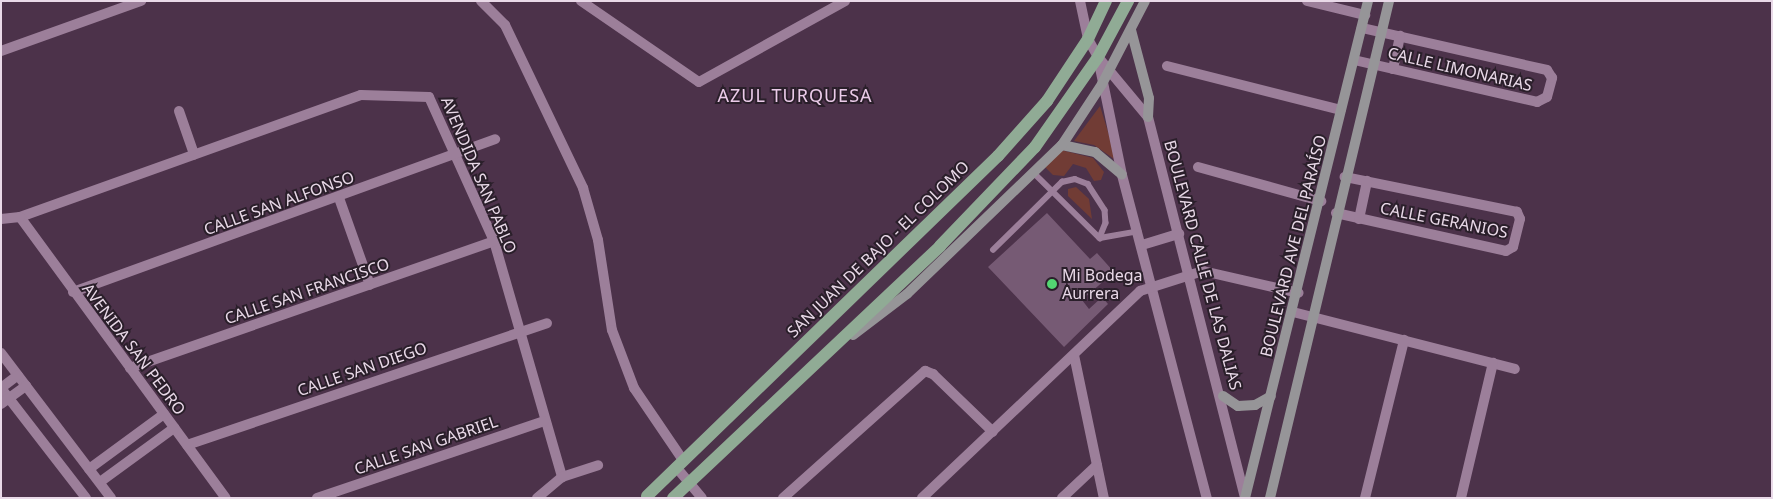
<!DOCTYPE html>
<html>
<head>
<meta charset="utf-8">
<style>
  body { margin:0 }
  #map { position:relative; width:1773px; height:499px; overflow:hidden; background:#4c324a; font-family:"Noto Sans",sans-serif }
  div>[style] { position:absolute }
  .green>* { inset:0; background:#713c35 }
  .building>* { inset:0; background:#765a74 }
  .lane>* { height:5.5px; margin:-2.75px; padding:0 2.75px; transform-origin:2.75px; border-radius:2.75px; background:#9c7f9a }
  .street>* { height:10px; margin:-5px; padding:0 5px; transform-origin:5px; border-radius:5px; background:#9c7f9a }
  .secondary>* { height:10px; margin:-5px; padding:0 5px; transform-origin:5px; border-radius:5px; background:#969598 }
  .primary>* { height:12px; margin:-6px; padding:0 6px; transform-origin:6px; border-radius:6px; background:#90ab95 }
  .dots>* { width:14px; height:14px; translate:-50% -50%; box-sizing:border-box; border:2px solid #2a1f2a; border-radius:50% }
  span { translate:-50% -50%; white-space:nowrap; text-align:center; line-height:1.15; -webkit-text-stroke:4px #2a1f2a; paint-order:stroke }
  .street-label { font-size:16px; color:#e9d9e8 }
  .poi-label { font-size:16px; color:#e9d9e8 }
  .left { translate:0 -50%; text-align:left }
  .neighbourhood-label { font-size:18px; color:#ebcbe9; letter-spacing:1px }
  .frame { position:absolute; inset:0; border:2px solid #e9d9e8; pointer-events:none }
</style>
</head>
<body>
<div id="map">
  <div class="green">
    <div style="clip-path:polygon(1100px 106px,1117px 161px,1094px 145px,1074px 141px)"></div>
    <div style="clip-path:polygon(1061px 150px,1093px 158px,1104px 172px,1101px 180px,1094px 181px,1086px 168px,1073px 164px,1064px 176px,1053px 175px,1045px 167px)"></div>
    <div style="clip-path:polygon(1076px 187px,1089px 199px,1092px 219px,1068px 196px,1068px 189px)"></div>
  </div>
  <div class="building">
    <div style="clip-path:polygon(1047px 213px,1090px 259px,1097px 253px,1114px 272px,1082px 300px,1089px 309px,1102px 297px,1108px 304px,1064px 347px,988px 267px)"></div>
  </div>
  <div class="lane">
    <div style="left:1034px;top:173px;width:93px;rotate:44.6deg"></div>
    <div style="left:1100px;top:238px;width:39px;rotate:-10deg"></div>
    <div style="left:993px;top:250px;width:97px;rotate:-44.6deg"></div>
    <div style="left:1062px;top:182px;width:13px;rotate:-13deg"></div>
    <div style="left:1075px;top:179px;width:14px;rotate:21deg"></div>
    <div style="left:1088px;top:184px;width:31px;rotate:57deg"></div>
    <div style="left:1105px;top:210px;width:13px;rotate:86deg"></div>
    <div style="left:1106px;top:223px;width:16px;rotate:112deg"></div>
  </div>
  <div class="street">
    <div style="left:481px;top:1px;width:34px;rotate:45deg"></div>
    <div style="left:505px;top:25px;width:181px;rotate:64.4deg"></div>
    <div style="left:583px;top:188px;width:54px;rotate:73.9deg"></div>
    <div style="left:598px;top:240px;width:91px;rotate:81.2deg"></div>
    <div style="left:612px;top:330px;width:62px;rotate:69.2deg"></div>
    <div style="left:634px;top:388px;width:87px;rotate:55.8deg"></div>
    <div style="left:581px;top:1px;width:143px;rotate:34.5deg"></div>
    <div style="left:699px;top:82px;width:167px;rotate:-29deg"></div>
    <div style="left:1080px;top:1px;width:39px;rotate:78deg"></div>
    <div style="left:1088px;top:39px;width:21px;rotate:61deg"></div>
    <div style="left:1098px;top:57px;width:78px;rotate:50.2deg"></div>
    <div style="left:1148px;top:117px;width:393px;rotate:75.7deg"></div>
    <div style="left:1307px;top:1px;width:60px;rotate:13.6deg"></div>
    <div style="left:1px;top:51px;width:149px;rotate:-19.7deg"></div>
    <div style="left:1098px;top:58px;width:119px;rotate:78.4deg"></div>
    <div style="left:1122px;top:175px;width:334px;rotate:75.3deg"></div>
    <div style="left:1354px;top:60px;width:188px;rotate:12.9deg"></div>
    <div style="left:1537px;top:102px;width:11px;rotate:-27deg"></div>
    <div style="left:1547px;top:97px;width:20px;rotate:-75deg"></div>
    <div style="left:1552px;top:78px;width:9px;rotate:-122deg"></div>
    <div style="left:1547px;top:70px;width:190px;rotate:-167.2deg"></div>
    <div style="left:1167px;top:66px;width:179px;rotate:14.2deg"></div>
    <div style="left:1393px;top:69px;width:34px;rotate:-78deg"></div>
    <div style="left:179px;top:111px;width:46px;rotate:70.8deg"></div>
    <div style="left:1198px;top:167px;width:128px;rotate:15.5deg"></div>
    <div style="left:339px;top:198px;width:92px;rotate:70.4deg"></div>
    <div style="left:1336px;top:213px;width:174px;rotate:12.6deg"></div>
    <div style="left:1506px;top:251px;width:8px;rotate:-30deg"></div>
    <div style="left:1513px;top:247px;width:29px;rotate:-76deg"></div>
    <div style="left:1520px;top:219px;width:8px;rotate:-113deg"></div>
    <div style="left:1517px;top:212px;width:176px;rotate:-168.5deg"></div>
    <div style="left:20px;top:217px;width:362px;rotate:-19.7deg"></div>
    <div style="left:361px;top:95px;width:68px;rotate:1.7deg"></div>
    <div style="left:429px;top:97px;width:158px;rotate:65.7deg"></div>
    <div style="left:494px;top:241px;width:246px;rotate:73.9deg"></div>
    <div style="left:20px;top:217px;width:348px;rotate:53.8deg"></div>
    <div style="left:1px;top:219px;width:19px;rotate:-6deg"></div>
    <div style="left:1359px;top:219px;width:39px;rotate:-78deg"></div>
    <div style="left:1142px;top:245px;width:39px;rotate:-17deg"></div>
    <div style="left:73px;top:292px;width:449px;rotate:-19.9deg"></div>
    <div style="left:1293px;top:312px;width:229px;rotate:14.4deg"></div>
    <div style="left:1px;top:353px;width:182px;rotate:52.8deg"></div>
    <div style="left:1074px;top:355px;width:146px;rotate:78.2deg"></div>
    <div style="left:130px;top:368px;width:386px;rotate:-19.2deg"></div>
    <div style="left:1px;top:388px;width:139px;rotate:52.3deg"></div>
    <div style="left:1px;top:388px;width:21px;rotate:-37deg"></div>
    <div style="left:1px;top:404px;width:31px;rotate:-36deg"></div>
    <div style="left:187px;top:445px;width:380px;rotate:-18.7deg"></div>
    <div style="left:676px;top:467px;width:40px;rotate:50deg"></div>
    <div style="left:89px;top:469px;width:93px;rotate:-36.3deg"></div>
    <div style="left:100px;top:482px;width:92px;rotate:-36.1deg"></div>
    <div style="left:317px;top:498px;width:240px;rotate:-18.7deg"></div>
    <div style="left:537px;top:498px;width:33px;rotate:-40deg"></div>
    <div style="left:562px;top:477px;width:38px;rotate:-18deg"></div>
    <div style="left:783px;top:498px;width:191px;rotate:-41.8deg"></div>
    <div style="left:925px;top:371px;width:9px;rotate:21deg"></div>
    <div style="left:933px;top:374px;width:83px;rotate:44deg"></div>
    <div style="left:922px;top:498px;width:301px;rotate:-43.5deg"></div>
    <div style="left:1140px;top:291px;width:66px;rotate:-17.6deg"></div>
    <div style="left:1203px;top:271px;width:98px;rotate:12.9deg"></div>
    <div style="left:1062px;top:498px;width:48px;rotate:-43.3deg"></div>
    <div style="left:1365px;top:498px;width:163px;rotate:-76.1deg"></div>
    <div style="left:1461px;top:498px;width:139px;rotate:-76.7deg"></div>
  </div>
  <div class="secondary">
    <div style="left:1131px;top:30px;width:70px;rotate:75.2deg"></div>
    <div style="left:1149px;top:98px;width:19px;rotate:93deg"></div>
    <div style="left:1062px;top:145px;width:34px;rotate:12deg"></div>
    <div style="left:1095px;top:152px;width:35px;rotate:40deg"></div>
    <div style="left:853px;top:335px;width:68px;rotate:-37.2deg"></div>
    <div style="left:907px;top:294px;width:215px;rotate:-43.9deg"></div>
    <div style="left:1062px;top:145px;width:73px;rotate:-56.7deg"></div>
    <div style="left:1102px;top:84px;width:93px;rotate:-62.6deg"></div>
    <div style="left:1223px;top:396px;width:18px;rotate:34deg"></div>
    <div style="left:1238px;top:406px;width:17px;rotate:-3deg"></div>
    <div style="left:1255px;top:405px;width:18px;rotate:-29deg"></div>
    <div style="left:1245px;top:498px;width:512px;rotate:-76.1deg"></div>
    <div style="left:1270px;top:498px;width:511px;rotate:-76.53deg"></div>
  </div>
  <div class="primary">
    <div style="left:647px;top:496px;width:489px;rotate:-44.1deg"></div>
    <div style="left:998px;top:156px;width:74px;rotate:-48.3deg"></div>
    <div style="left:1047px;top:101px;width:74px;rotate:-56.5deg"></div>
    <div style="left:1088px;top:39px;width:42px;rotate:-64.7deg"></div>
    <div style="left:673px;top:498px;width:367px;rotate:-43.3deg"></div>
    <div style="left:940px;top:246px;width:137px;rotate:-46.2deg"></div>
    <div style="left:1035px;top:147px;width:110px;rotate:-55deg"></div>
    <div style="left:1098px;top:57px;width:64px;rotate:-61.8deg"></div>
  </div>
  <div class="dots">
    <div style="left:1052px;top:284px;background:#53d672"></div>
  </div>
  <div class="street-label">
    <span style="left:1460px;top:69px;rotate:13deg">CALLE LIMONARIAS</span>
    <span style="left:479px;top:175px;rotate:67deg">AVENDIDA SAN PABLO</span>
    <span style="left:279px;top:203px;rotate:-20deg">CALLE SAN ALFONSO</span>
    <span style="left:1444px;top:220px;rotate:11deg">CALLE GERANIOS</span>
    <span style="left:1293px;top:246px;rotate:-76deg">BOULEVARD AVE DEL PARAÍSO</span>
    <span style="left:878px;top:249px;rotate:-44deg">SAN JUAN DE BAJO - EL COLOMO</span>
    <span style="left:1203px;top:265px;rotate:75deg">BOULEVARD CALLE DE LAS DALIAS</span>
    <span style="left:307px;top:291px;rotate:-19deg">CALLE SAN FRANCISCO</span>
    <span style="left:134px;top:349px;rotate:53deg">AVENIDA SAN PEDRO</span>
    <span style="left:362px;top:369px;rotate:-19deg">CALLE SAN DIEGO</span>
    <span style="left:426px;top:445px;rotate:-19deg">CALLE SAN GABRIEL</span>
  </div>
  <div class="poi-label">
    <span class="left" style="left:1062px;top:284px">Mi Bodega<br>Aurrera</span>
  </div>
  <div class="neighbourhood-label">
    <span style="left:795px;top:95px">AZUL TURQUESA</span>
  </div>
  <div class="frame"></div>
</div>
</body>
</html>
